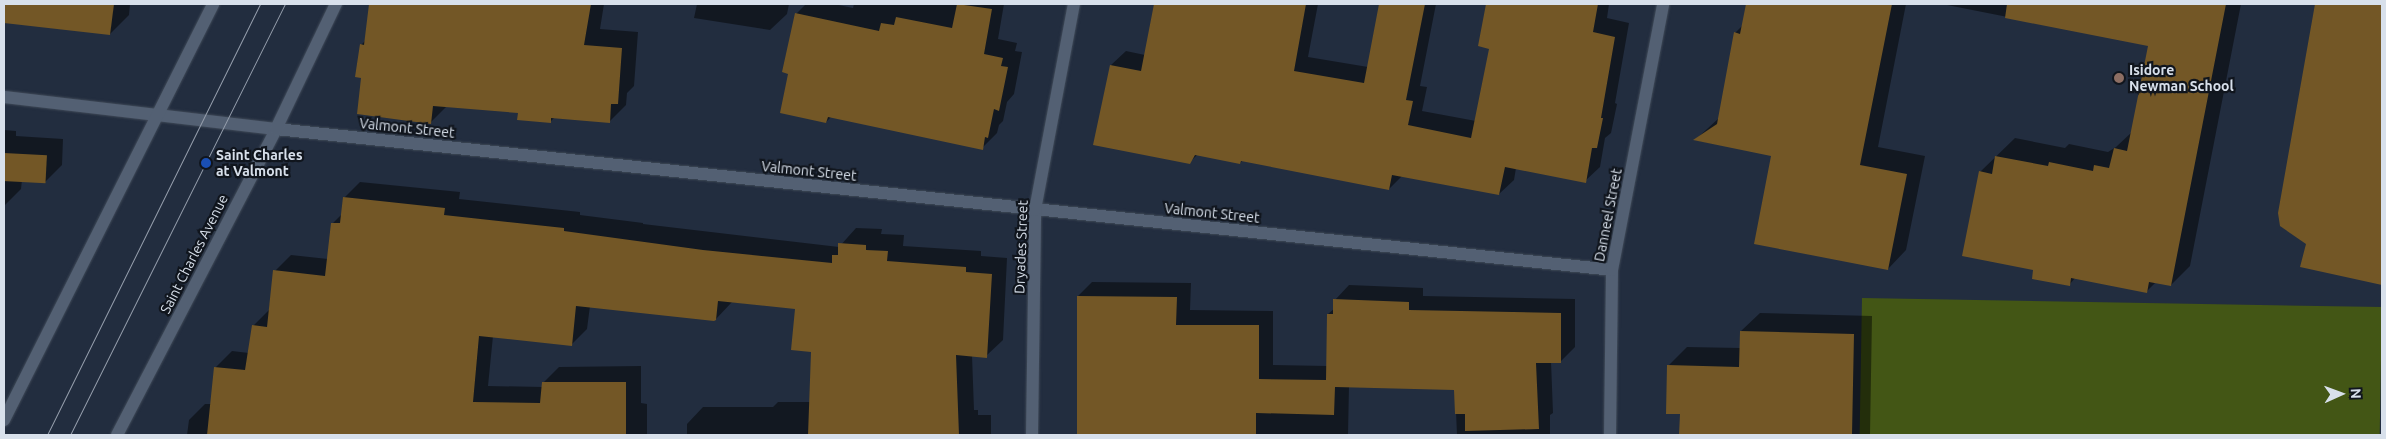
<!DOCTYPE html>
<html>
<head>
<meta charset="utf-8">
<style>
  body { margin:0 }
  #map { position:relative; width:2386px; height:439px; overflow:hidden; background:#222d3f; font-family:Ubuntu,sans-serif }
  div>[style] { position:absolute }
  .green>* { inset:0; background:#435615; transform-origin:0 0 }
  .shadow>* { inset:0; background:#0007 }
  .building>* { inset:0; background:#735726; transform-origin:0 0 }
  .roads { filter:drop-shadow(0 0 1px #404a58) drop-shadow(0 0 1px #404a58) }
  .minor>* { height:12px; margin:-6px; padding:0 6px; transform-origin:6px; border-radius:6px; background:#536073 }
  .secondary>* { height:12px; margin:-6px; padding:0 6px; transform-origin:6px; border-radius:6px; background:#536073 }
  .tram>* { height:1px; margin:-0.5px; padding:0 0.5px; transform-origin:0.5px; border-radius:0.5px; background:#959eac }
  .dots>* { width:14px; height:14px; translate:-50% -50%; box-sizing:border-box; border:2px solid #10151d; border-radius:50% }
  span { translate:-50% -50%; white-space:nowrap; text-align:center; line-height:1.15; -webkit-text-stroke:4.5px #10151d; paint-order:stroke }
  .poi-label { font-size:14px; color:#d8e0eb; font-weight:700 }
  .left { translate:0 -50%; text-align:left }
  .street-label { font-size:14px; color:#d8e0eb }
  .frame { position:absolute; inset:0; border:5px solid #d8e0eb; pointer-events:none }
  .north { position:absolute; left:2316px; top:369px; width:50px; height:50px; -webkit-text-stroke:4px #10151d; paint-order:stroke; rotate:88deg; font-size:14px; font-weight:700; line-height:20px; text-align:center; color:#d8e0eb }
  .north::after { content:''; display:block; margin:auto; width:18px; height:22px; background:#d8e0eb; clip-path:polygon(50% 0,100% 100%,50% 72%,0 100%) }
</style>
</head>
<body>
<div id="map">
  <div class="green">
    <div style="left:1862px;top:298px;width:520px;height:137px;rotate:1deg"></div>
  </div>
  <div class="shadow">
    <div style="clip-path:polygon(4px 4px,130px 4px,129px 15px,110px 34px,4px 22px)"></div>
    <div style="clip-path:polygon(378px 4px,604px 4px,600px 29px,638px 32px,634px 86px,627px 93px,626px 105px,609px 122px,555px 117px,551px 121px,519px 112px,447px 106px,430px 123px,363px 76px,361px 45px,366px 40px,369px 13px)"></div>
    <div style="clip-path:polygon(697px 4px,789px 4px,787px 14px,770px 30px,694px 18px)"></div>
    <div style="clip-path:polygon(806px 4px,834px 4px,853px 8px,854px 4px,1004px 4px,998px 39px,1017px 43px,1015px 51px,1022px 52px,1014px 94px,1007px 102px,1003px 121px,999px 125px,997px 133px,982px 148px,831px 117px,826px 122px,790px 73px,796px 14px)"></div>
    <div style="clip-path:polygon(1155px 4px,1318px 4px,1308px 57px,1368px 67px,1380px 4px,1436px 4px,1420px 86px,1427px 87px,1422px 111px,1476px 121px,1491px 48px,1485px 16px,1498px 4px,1609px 4px,1607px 18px,1629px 23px,1615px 103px,1617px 104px,1611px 133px,1605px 138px,1600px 167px,1585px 181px,1516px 168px,1514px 180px,1499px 194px,1402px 176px,1389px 189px,1243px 160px,1240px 163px,1198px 154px,1190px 162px,1111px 65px,1126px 51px,1145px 55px)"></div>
    <div style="clip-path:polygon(1747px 4px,1906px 4px,1878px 147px,1925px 156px,1906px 250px,1888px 269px,1772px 155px,1695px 140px,1719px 118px,1735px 33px,1743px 25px)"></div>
    <div style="clip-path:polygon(1942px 4px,2241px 4px,2190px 266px,2171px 285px,2156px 282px,2147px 291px,2076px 277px,2069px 285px,2035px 269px,1980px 172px,2015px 138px,2065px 148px,2069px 144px,2108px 152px,2116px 147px,2133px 131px,2150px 45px)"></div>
    <div style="clip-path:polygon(2317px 4px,2382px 4px,2382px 284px,2302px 266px,2307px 244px,2280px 213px)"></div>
    <div style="clip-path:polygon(4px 130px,16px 131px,16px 136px,63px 139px,62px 165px,45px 182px,22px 180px,21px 189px,4px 206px)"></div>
    <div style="clip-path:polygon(360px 182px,460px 192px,459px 199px,580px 212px,580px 215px,643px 223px,643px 224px,839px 247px,856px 228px,882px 229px,881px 234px,904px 235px,903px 246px,981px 251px,981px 256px,1007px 258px,1003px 340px,986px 356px,972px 355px,974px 410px,978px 410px,978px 415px,991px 415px,991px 435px,687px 435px,687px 424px,703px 407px,773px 407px,778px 402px,810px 402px,812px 351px,797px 308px,732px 302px,716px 319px,590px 306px,587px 329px,571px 345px,493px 336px,488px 386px,543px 387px,543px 383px,559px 367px,641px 366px,641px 403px,647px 404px,647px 435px,187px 435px,189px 420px,205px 404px,212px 404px,216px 367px,232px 351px,249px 353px,253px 326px,269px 310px,275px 271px,291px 255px,328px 259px,333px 223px,343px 213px,344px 198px)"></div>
    <div style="clip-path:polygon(1092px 282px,1191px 283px,1190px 310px,1273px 311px,1273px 365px,1328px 366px,1328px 314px,1335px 308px,1335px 300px,1349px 285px,1423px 288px,1423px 296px,1575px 299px,1575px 347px,1560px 362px,1551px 361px,1553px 413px,1550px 415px,1550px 435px,1457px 435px,1455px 389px,1349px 386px,1348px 435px,1078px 435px,1078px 296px)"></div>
    <div style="clip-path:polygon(1760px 313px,1872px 316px,1870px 435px,1680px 435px,1681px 413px,1669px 365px,1687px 347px,1741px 348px,1741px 331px)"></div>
  </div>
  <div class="building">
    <div style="clip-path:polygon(5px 4px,114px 4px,110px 35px,4px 23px)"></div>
    <div style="clip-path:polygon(369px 4px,591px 4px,584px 45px,622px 48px,618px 104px,611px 104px,610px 123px,551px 118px,551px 123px,517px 120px,518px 113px,433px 106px,431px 124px,357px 114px,361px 78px,355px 77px,360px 44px,364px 45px)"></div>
    <div style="clip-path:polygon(957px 4px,992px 9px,984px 54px,1003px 58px,1001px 66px,1008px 67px,999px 111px,994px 109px,988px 138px,985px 137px,983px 150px,828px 117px,826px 123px,780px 113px,788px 74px,782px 72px,795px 13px,879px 31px,881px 23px,894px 25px,896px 17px,952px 28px)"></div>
    <div style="clip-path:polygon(1154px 4px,1306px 4px,1294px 71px,1364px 83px,1379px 4px,1425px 4px,1406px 100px,1413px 101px,1408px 125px,1471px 138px,1489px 49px,1478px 46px,1486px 4px,1598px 4px,1593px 32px,1615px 37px,1601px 118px,1603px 118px,1597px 148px,1592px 148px,1586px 183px,1505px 167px,1499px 195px,1392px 175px,1389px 190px,1241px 161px,1240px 164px,1195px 155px,1190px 164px,1093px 145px,1110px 65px,1141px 71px)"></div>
    <div style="clip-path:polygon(1746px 4px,1892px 4px,1860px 165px,1907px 174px,1888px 270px,1754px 244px,1771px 156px,1693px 140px,1717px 124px,1734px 32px,1740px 34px)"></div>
    <div style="clip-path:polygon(2007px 4px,2226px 4px,2171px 286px,2149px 282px,2147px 293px,2071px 278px,2070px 286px,2032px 279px,2033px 270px,1962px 256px,1979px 171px,1992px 174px,1995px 156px,2048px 166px,2049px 162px,2093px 171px,2094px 165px,2109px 168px,2114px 148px,2127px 151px,2148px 46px,2005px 18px)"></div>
    <div style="clip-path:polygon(2315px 4px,2382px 4px,2382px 285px,2300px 267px,2306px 244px,2280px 226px,2278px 213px)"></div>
    <div style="left:4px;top:153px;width:43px;height:28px;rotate:3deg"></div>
    <div style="clip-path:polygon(343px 197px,445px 208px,444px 215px,564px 228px,564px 231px,703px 250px,832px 263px,832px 255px,838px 255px,838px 243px,866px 245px,866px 250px,888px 251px,887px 261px,966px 267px,966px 272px,992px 274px,987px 358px,956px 355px,959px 435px,808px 435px,811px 352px,791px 350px,795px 309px,718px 301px,716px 320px,714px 321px,576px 306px,572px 346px,479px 336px,473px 402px,540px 403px,542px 382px,626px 382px,626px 435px,207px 435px,214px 367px,245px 370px,252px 325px,267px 327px,273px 270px,325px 276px,331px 223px,340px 223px)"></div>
    <div style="clip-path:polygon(1077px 296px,1177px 297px,1176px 325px,1259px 325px,1259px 379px,1326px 380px,1327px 314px,1333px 314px,1333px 299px,1409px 302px,1409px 310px,1561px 313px,1561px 363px,1536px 363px,1539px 429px,1465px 431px,1465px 414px,1455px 414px,1454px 390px,1335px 387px,1334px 415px,1256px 413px,1256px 435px,1077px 435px)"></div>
    <div style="clip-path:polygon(1740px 331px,1854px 334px,1852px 435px,1679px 435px,1680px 414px,1666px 414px,1667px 365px,1739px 367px)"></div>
  </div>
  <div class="roads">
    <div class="minor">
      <div style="left:4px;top:97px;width:274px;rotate:6.7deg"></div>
      <div style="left:276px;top:129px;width:1343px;rotate:6.02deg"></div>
      <div style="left:1032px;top:435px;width:225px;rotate:-89.2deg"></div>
      <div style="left:1035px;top:210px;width:210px;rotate:-79.3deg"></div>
      <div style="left:1610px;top:435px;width:165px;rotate:-89.3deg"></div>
      <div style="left:1612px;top:270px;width:271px;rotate:-79.1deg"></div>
    </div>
    <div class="secondary">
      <div style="left:4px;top:420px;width:466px;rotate:-63.3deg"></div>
      <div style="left:117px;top:435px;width:345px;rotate:-62.5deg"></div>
      <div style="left:276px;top:129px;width:139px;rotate:-64.4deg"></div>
    </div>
  </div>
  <div class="tram">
    <div style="left:47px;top:435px;width:481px;rotate:-63.7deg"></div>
    <div style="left:70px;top:435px;width:482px;rotate:-63.5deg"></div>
  </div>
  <div class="dots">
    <div style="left:2119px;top:78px;background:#8d6e63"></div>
    <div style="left:206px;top:163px;background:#1a4fb4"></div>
  </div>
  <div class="poi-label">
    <span class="left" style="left:2129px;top:78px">Isidore<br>Newman School</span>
    <span class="left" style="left:216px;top:163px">Saint Charles<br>at Valmont</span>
  </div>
  <div class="street-label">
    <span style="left:407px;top:128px;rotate:6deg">Valmont Street</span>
    <span style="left:809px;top:171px;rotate:6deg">Valmont Street</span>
    <span style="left:1212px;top:213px;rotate:6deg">Valmont Street</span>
    <span style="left:1608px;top:215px;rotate:-79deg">Danneel Street</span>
    <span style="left:1021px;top:247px;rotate:-88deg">Dryades Street</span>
    <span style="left:194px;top:254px;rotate:-63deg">Saint Charles Avenue</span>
  </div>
  <div class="frame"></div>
  <div class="north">N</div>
</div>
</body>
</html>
